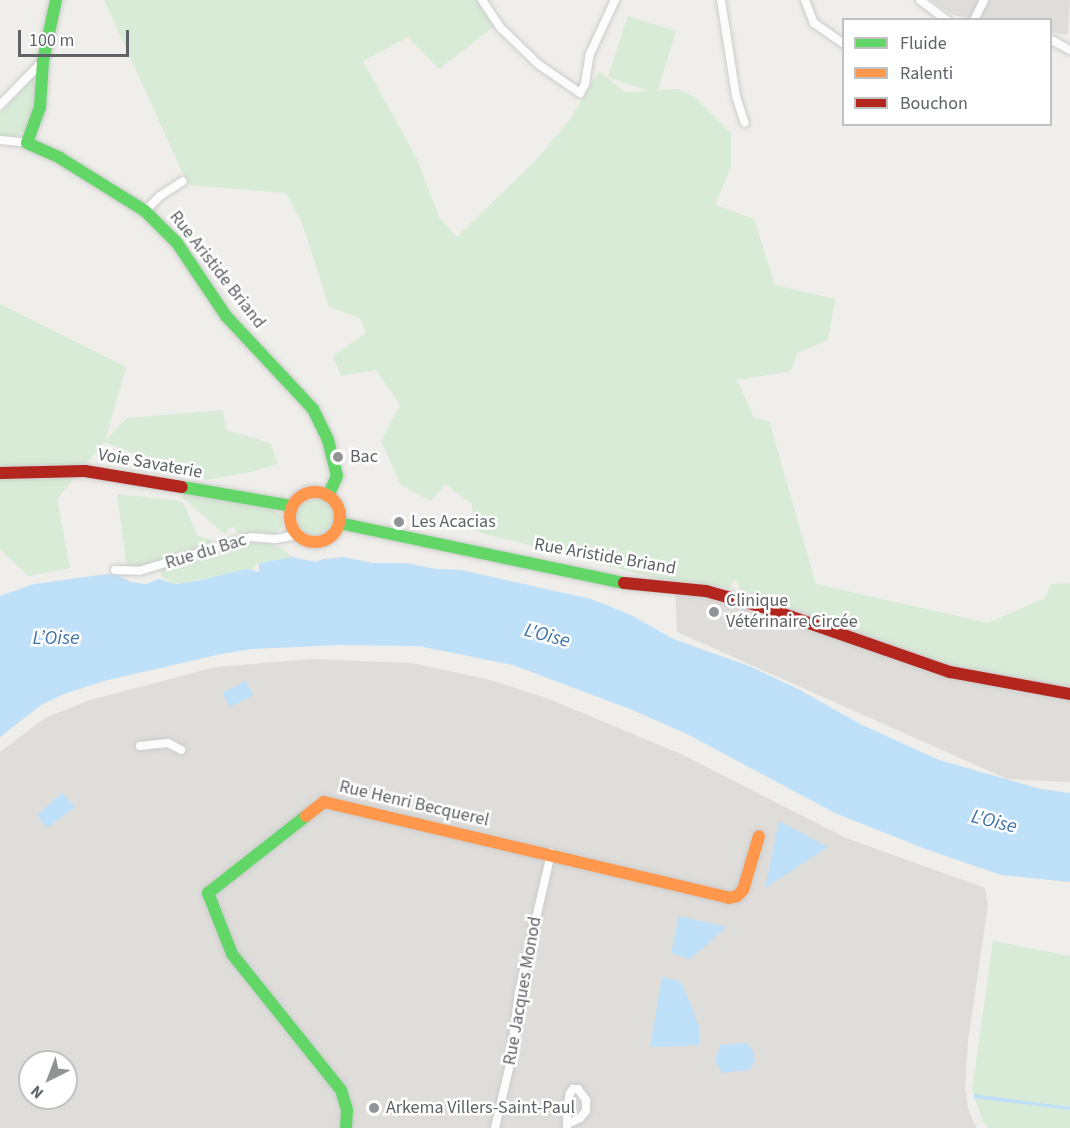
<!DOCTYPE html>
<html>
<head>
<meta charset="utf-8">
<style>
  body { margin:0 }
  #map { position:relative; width:1070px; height:1128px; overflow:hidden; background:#efeeea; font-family:"Source Sans 3",sans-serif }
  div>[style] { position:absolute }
  .industrial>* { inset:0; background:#dfddda }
  .green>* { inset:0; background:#d8ebd6 }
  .round { border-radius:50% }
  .water>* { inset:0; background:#bfe0f9; transform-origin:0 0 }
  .roads { filter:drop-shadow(0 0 2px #cbcccc) drop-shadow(0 0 2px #cbcccc) }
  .street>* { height:8px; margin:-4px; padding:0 4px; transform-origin:4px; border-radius:4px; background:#fdfcfc }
  .fast>* { height:12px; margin:-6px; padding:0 6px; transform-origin:6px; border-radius:6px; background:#63d668 }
  .slow>* { height:12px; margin:-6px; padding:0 6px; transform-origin:6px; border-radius:6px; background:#ff974d }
  .slow>.ring { margin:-6px; padding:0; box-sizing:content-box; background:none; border:12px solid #ff974d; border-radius:50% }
  .jam>* { height:12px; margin:-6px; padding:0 6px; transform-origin:6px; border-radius:6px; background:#b3261e }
  .dots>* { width:16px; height:16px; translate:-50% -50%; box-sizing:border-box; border:3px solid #fff; border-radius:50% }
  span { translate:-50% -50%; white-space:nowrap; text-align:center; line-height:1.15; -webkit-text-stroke:5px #fff; paint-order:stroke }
  .street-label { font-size:18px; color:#5f6368 }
  .poi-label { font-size:18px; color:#5f6368 }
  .left { translate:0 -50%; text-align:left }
  .water-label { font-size:20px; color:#4174aa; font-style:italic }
  .legend { position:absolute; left:842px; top:18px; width:210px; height:108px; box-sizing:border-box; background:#fff; border:2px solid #bfc1c3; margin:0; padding:8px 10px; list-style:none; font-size:18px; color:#5f6368 }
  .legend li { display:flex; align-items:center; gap:12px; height:30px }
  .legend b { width:30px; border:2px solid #bfc1c3 }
  .north { position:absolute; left:18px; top:1050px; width:60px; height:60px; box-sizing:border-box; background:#fff; border:2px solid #bfc1c3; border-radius:50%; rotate:222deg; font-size:16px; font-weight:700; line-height:24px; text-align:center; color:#5f6368 }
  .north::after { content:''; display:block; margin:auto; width:21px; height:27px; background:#919496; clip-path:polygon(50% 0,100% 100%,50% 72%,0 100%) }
  .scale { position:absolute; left:18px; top:30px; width:111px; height:27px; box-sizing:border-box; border:3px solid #5f6368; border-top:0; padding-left:8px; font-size:18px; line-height:21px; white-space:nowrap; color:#5f6368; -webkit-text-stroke:4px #fff; paint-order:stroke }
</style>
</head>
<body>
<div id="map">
  <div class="industrial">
    <div style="clip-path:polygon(931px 0,1070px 0,1068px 35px,1051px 32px,1050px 20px,972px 19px,953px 15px)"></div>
    <div style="clip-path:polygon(675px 583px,798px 610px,1070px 684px,1070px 782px,1007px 779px,677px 632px)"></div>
    <div style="clip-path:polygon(evenodd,312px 659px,411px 663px,487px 679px,549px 699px,681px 754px,846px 838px,985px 888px,988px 905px,968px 1041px,965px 1087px,968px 1108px,976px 1128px,0 1128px,0 752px,45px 718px,90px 700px,216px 667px,312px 659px,30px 1062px,66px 1062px,66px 1098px,30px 1098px,30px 1062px)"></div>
  </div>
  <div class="green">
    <div style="clip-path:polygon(104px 0,479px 0,496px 25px,439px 69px,408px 37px,363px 61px,417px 159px,440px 219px,457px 237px,536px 160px,571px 118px,599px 71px,624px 92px,648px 91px,608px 77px,628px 16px,676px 31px,658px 90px,678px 89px,695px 97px,731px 133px,731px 167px,715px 205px,754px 219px,775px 285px,835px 299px,828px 340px,797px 353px,791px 371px,737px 380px,754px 418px,769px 421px,816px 584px,988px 623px,1045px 598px,1051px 584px,1070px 583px,1070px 685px,969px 669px,940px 661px,739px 589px,738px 582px,734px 580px,730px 588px,675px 583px,474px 531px,472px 504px,445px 484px,431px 501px,401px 485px,381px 441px,400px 405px,376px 370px,341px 376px,333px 356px,366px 333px,360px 318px,329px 307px,302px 223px,286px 193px,188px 185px)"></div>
    <div style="clip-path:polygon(30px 76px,37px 82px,37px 105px,29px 127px,14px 137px,0 137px,0 113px,19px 93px)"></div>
    <div style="clip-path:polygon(0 304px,126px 367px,105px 441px,127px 418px,223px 410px,226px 430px,270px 443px,278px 464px,250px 472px,206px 480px,104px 442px,57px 499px,70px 568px,28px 576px,0 549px)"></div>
    <div style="clip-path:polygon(117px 494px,175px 500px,183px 503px,198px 536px,212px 540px,207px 555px,254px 542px,282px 548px,292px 557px,259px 563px,254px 566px,254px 569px,175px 584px,162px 577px,160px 563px,127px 569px)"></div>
    <div style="clip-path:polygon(183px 494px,271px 508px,282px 517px,282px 527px,274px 534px,260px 532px,238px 535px,235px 527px,227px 529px,228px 533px,224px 534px,182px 497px)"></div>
    <div class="round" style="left:296px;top:499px;width:38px;height:38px"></div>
    <div style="clip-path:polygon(993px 941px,1070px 956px,1070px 1128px,988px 1128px,982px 1120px,972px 1090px)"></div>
  </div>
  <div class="water">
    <div style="clip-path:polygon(292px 557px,316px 562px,323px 559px,344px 557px,372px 563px,406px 563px,436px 569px,461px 570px,591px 599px,629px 614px,673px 639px,749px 666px,800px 690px,860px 724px,939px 760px,1041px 789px,1070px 793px,1070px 882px,1001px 875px,923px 848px,835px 813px,685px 733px,630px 709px,513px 665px,419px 646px,337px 645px,253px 649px,221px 654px,104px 681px,64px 694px,41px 705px,0 737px,0 596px,34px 584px,107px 574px,117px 575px,131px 582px,146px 584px,159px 579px,175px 584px,196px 581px,246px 569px,259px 572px,259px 563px)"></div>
    <div style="left:246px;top:681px;width:16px;height:26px;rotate:63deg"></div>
    <div style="clip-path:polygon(62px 793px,75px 807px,47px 828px,37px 815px)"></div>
    <div style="clip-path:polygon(779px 821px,828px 847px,765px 888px)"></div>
    <div style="clip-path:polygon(679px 916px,727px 927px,690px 959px,671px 953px)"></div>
    <div style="clip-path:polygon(662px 977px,679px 981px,685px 990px,699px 1026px,699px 1045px,650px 1047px)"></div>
    <div style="clip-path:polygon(747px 1043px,752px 1049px,755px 1061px,750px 1070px,722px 1073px,715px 1061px,720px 1045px)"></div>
    <div style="clip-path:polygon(974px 1094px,1070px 1107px,1070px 1110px,974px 1098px)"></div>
  </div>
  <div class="roads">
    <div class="street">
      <div style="left:482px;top:0;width:34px;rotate:56deg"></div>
      <div style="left:501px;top:28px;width:52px;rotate:44.2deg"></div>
      <div style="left:538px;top:64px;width:51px;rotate:34.6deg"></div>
      <div style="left:580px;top:93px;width:10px;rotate:-61deg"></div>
      <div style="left:585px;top:84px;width:30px;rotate:-81deg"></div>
      <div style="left:590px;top:54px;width:60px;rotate:-65.2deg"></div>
      <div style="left:721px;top:0;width:97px;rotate:81.1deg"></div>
      <div style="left:736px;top:96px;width:28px;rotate:72deg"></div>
      <div style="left:805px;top:0;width:25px;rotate:69deg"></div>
      <div style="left:814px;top:23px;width:37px;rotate:35deg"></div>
      <div style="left:920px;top:0;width:34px;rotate:37deg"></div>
      <div style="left:974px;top:20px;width:22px;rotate:-63deg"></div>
      <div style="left:1050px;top:39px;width:23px;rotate:29deg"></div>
      <div style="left:0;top:105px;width:62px;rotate:-45.7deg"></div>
      <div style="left:0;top:140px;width:27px;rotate:6deg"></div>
      <div style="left:145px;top:211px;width:21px;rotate:-45deg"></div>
      <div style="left:160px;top:196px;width:27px;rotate:-33deg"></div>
      <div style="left:115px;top:570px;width:24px;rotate:2deg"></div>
      <div style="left:139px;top:571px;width:117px;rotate:-16.9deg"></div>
      <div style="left:251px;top:537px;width:25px;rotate:5deg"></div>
      <div style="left:276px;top:539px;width:21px;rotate:-11deg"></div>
      <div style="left:140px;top:746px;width:28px;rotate:-6deg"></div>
      <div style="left:168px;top:743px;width:15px;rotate:28deg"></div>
      <div style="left:495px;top:1128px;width:66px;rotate:-76.8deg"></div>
      <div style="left:510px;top:1064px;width:73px;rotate:-82.9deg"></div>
      <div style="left:519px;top:992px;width:143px;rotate:-77deg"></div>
      <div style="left:567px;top:1128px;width:21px;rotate:-90deg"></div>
      <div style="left:567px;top:1107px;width:14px;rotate:-78deg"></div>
      <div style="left:570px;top:1093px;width:5px;rotate:-53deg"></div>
      <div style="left:573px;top:1089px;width:5px"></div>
      <div style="left:578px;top:1089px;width:14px;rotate:54deg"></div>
      <div style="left:586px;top:1100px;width:11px;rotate:90deg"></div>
      <div style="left:586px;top:1111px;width:9px;rotate:131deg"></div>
      <div style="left:580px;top:1118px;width:14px;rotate:155deg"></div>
    </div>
    <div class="fast">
      <div style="left:56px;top:0;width:62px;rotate:102deg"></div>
      <div style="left:43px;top:61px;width:46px;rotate:93.7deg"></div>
      <div style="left:40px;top:107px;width:38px;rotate:110deg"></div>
      <div style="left:27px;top:143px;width:36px;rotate:24deg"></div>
      <div style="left:60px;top:158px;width:100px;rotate:31.9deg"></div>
      <div style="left:145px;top:211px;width:45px;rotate:45deg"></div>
      <div style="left:177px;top:243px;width:88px;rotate:56.1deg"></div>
      <div style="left:226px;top:316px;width:127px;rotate:46.9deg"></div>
      <div style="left:313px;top:409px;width:34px;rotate:64deg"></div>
      <div style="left:328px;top:440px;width:37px;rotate:76deg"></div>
      <div style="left:337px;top:476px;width:22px;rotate:114deg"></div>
      <div style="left:182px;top:487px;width:112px;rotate:9.8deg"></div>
      <div style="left:339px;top:523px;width:291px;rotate:11.9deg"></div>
      <div style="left:306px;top:816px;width:125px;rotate:141.8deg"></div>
      <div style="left:208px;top:893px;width:66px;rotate:68.5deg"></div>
      <div style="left:232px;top:954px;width:174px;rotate:51.3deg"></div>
      <div style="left:341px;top:1090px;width:21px;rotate:73deg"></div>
      <div style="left:347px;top:1110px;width:18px;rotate:93deg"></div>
    </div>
    <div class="slow">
      <div class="ring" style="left:290px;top:492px;width:38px;height:38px"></div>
      <div style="left:306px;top:816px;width:23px;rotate:-38deg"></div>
      <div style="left:324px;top:802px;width:416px;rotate:13.3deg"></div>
      <div style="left:729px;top:898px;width:8px;rotate:-14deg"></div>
      <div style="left:737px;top:896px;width:8px;rotate:-45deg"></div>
      <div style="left:743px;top:890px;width:56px;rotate:-73.5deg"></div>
    </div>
    <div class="jam">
      <div style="left:0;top:473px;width:85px;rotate:-1.3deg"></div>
      <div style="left:85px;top:471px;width:98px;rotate:9.4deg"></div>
      <div style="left:624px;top:583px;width:82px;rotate:5.6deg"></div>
      <div style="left:706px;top:591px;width:59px;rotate:15.7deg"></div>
      <div style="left:763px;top:607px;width:198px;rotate:19.2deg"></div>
      <div style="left:950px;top:672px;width:122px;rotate:10.4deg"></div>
    </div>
  </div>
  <div class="dots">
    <div style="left:338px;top:457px;background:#919496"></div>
    <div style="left:399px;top:522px;background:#919496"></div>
    <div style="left:714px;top:612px;background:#919496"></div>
    <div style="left:374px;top:1108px;background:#919496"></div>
  </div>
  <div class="street-label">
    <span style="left:217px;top:270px;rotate:52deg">Rue Aristide Briand</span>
    <span style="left:150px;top:464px;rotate:10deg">Voie Savaterie</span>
    <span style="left:206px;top:552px;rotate:-17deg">Rue du Bac</span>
    <span style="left:605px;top:557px;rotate:10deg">Rue Aristide Briand</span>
    <span style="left:414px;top:804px;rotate:13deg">Rue Henri Becquerel</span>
    <span style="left:523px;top:991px;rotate:-80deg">Rue Jacques Monod</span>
  </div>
  <div class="poi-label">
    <span class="left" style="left:350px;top:457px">Bac</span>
    <span class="left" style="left:411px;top:522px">Les Acacias</span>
    <span class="left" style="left:726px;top:612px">Clinique<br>Vétérinaire Circée</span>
    <span class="left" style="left:386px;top:1108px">Arkema Villers-Saint-Paul</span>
  </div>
  <div class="water-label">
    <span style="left:547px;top:636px;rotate:15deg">L'Oise</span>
    <span style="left:56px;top:638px">L’Oise</span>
    <span style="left:994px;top:822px;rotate:14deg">L'Oise</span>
  </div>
  <ul class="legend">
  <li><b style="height:8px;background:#63d668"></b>Fluide</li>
  <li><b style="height:8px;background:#ff974d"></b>Ralenti</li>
  <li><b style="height:8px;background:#b3261e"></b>Bouchon</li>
  </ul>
  <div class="north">N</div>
  <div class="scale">100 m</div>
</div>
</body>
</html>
